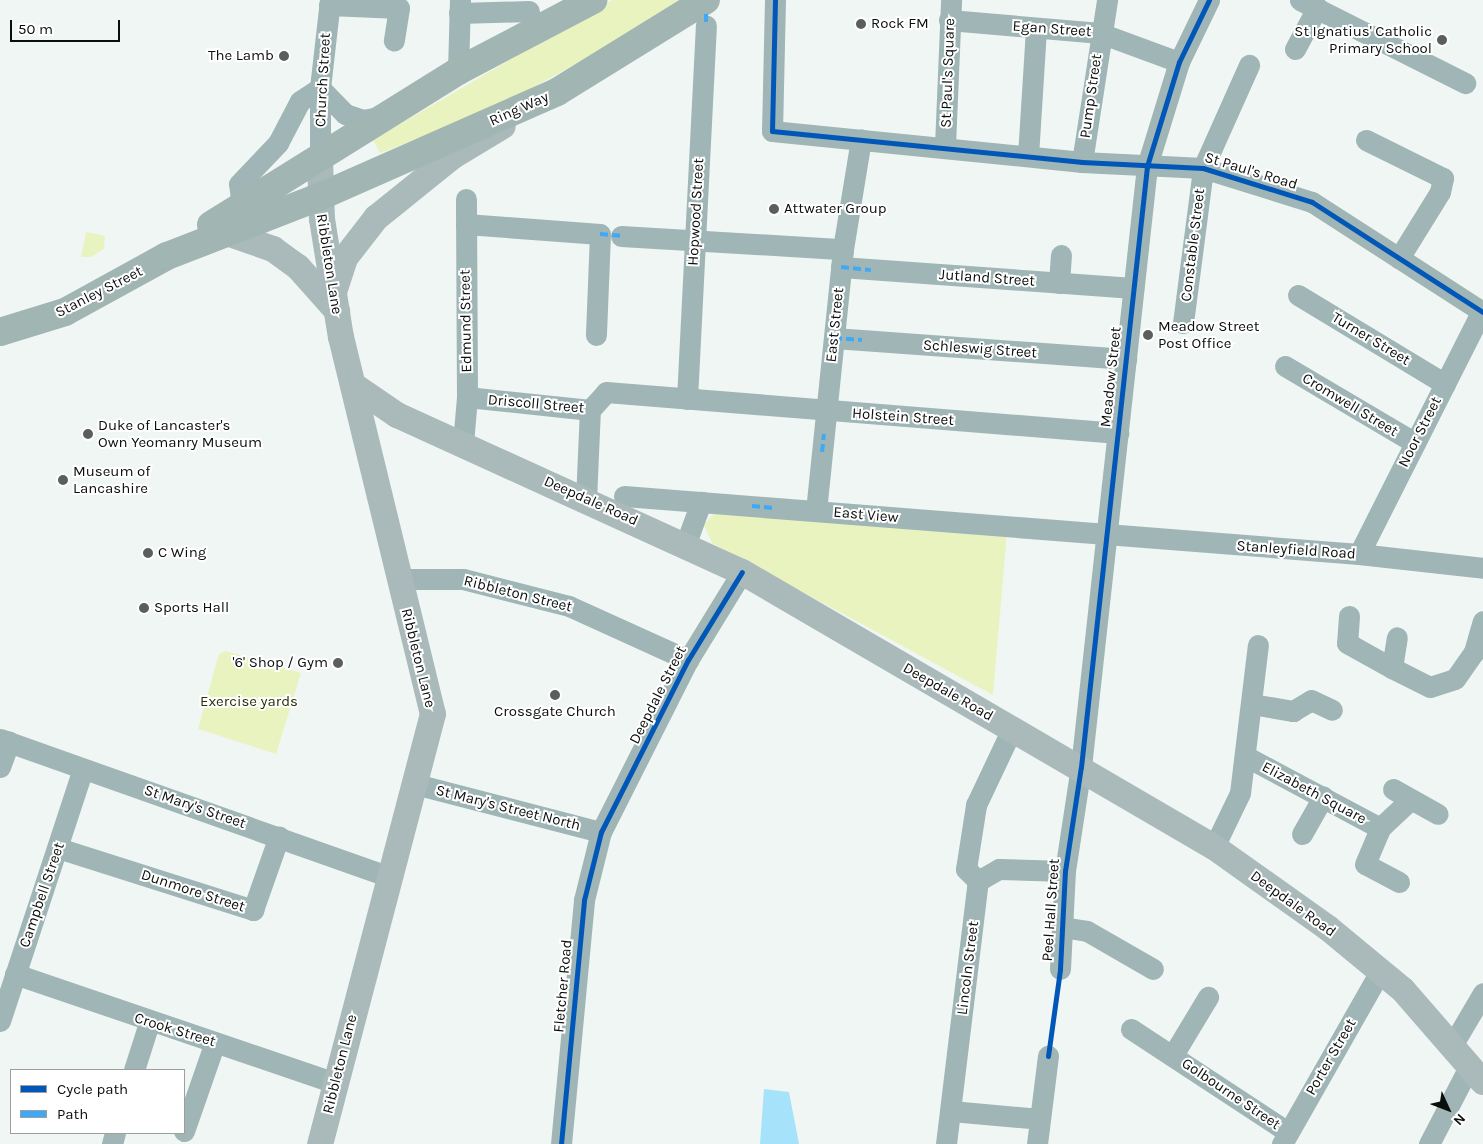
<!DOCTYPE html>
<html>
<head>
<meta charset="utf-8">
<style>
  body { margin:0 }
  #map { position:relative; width:1483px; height:1144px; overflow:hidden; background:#f0f6f3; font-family:Karla,sans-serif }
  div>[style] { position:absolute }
  .green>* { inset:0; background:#e8f3c0 }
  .water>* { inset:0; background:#a6e3fb }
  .minor>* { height:21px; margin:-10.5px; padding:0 10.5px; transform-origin:10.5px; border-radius:10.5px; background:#9fb5b6 }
  .major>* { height:26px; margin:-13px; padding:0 13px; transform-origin:13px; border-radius:13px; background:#aababa }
  .highway>* { height:28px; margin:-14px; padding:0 14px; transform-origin:14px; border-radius:14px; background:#a1b5b3 }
  .quiet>* { height:4px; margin-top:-2px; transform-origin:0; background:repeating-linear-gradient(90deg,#3fa9f5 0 8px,transparent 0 12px) }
  .cycleway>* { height:5px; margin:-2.5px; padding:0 2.5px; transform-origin:2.5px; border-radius:2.5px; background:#0057b8 }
  .dots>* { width:14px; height:14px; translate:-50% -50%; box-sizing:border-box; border:2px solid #fff; border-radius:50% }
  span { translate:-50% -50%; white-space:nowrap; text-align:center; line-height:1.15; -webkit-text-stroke:4px #fff; paint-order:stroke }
  .poi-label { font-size:15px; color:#0a0e0d }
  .left { translate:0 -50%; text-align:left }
  .right { translate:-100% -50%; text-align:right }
  .street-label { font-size:15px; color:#0a0e0d }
  .park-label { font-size:15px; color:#2b3008 }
  .legend { position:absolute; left:10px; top:1069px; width:175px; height:65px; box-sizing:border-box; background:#fff; border:1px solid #9d9f9e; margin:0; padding:6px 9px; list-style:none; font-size:15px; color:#0a0e0d }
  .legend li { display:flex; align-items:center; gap:10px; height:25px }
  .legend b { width:25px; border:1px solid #9d9f9e }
  .north { position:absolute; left:1423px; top:1084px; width:50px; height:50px; -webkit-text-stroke:4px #fff; paint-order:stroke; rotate:133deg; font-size:14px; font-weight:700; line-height:20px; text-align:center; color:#0a0e0d }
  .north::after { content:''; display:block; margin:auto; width:18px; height:22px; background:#0a0e0d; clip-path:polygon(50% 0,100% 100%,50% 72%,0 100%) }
  .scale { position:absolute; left:10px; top:20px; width:110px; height:22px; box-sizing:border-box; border:2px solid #0a0e0d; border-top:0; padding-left:6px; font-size:15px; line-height:18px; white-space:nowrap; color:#0a0e0d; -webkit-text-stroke:4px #fff; paint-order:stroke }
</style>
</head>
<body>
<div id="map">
  <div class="green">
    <div style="clip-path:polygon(612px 0,692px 0,485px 114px,380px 153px,373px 140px)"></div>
    <div style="clip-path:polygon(86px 232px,105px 236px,104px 249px,91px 257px,81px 257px)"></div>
    <div style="clip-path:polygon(716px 511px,1007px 532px,993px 695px,712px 543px,704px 525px)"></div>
    <div style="clip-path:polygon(226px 651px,301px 673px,276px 754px,198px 729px,219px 654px)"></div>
  </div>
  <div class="water">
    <div style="clip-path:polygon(764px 1089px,789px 1092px,799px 1144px,760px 1144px)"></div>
  </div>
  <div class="minor">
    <div style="left:775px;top:0;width:131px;rotate:91.3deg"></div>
    <div style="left:772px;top:131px;width:312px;rotate:5.7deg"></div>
    <div style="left:1082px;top:162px;width:121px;rotate:2.8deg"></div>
    <div style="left:1203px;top:168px;width:114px;rotate:17.3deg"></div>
    <div style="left:1312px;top:202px;width:203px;rotate:32.8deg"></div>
    <div style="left:1300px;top:0;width:185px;rotate:26.7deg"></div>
    <div style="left:329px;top:5px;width:70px;rotate:2.5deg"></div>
    <div style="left:399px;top:8px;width:33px;rotate:99deg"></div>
    <div style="left:459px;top:13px;width:70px;rotate:-1.6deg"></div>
    <div style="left:949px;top:20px;width:152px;rotate:4.9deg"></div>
    <div style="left:1100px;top:33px;width:84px;rotate:20.2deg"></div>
    <div style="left:1295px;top:49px;width:47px;rotate:-61.8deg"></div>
    <div style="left:458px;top:71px;width:71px;rotate:-88.4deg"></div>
    <div style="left:1366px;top:140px;width:86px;rotate:26.3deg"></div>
    <div style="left:1443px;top:178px;width:14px;rotate:102deg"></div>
    <div style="left:1440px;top:192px;width:78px;rotate:121.8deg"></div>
    <div style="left:945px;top:146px;width:146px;rotate:-87.6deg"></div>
    <div style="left:1028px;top:156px;width:127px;rotate:-86.4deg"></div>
    <div style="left:320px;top:160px;width:72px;rotate:-90deg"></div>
    <div style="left:320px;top:88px;width:89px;rotate:-83.5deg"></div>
    <div style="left:1082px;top:162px;width:164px;rotate:-81.2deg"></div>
    <div style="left:242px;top:207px;width:23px;rotate:-97deg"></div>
    <div style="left:239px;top:184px;width:57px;rotate:-46.4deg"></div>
    <div style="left:278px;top:143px;width:47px;rotate:-62.4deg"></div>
    <div style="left:300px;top:101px;width:24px;rotate:-33deg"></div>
    <div style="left:320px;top:88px;width:36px;rotate:46deg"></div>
    <div style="left:345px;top:114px;width:19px;rotate:18deg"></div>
    <div style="left:363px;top:120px;width:21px;rotate:-11deg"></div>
    <div style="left:466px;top:224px;width:134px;rotate:4.3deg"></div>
    <div style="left:600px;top:234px;width:101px;rotate:92.3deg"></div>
    <div style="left:621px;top:236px;width:222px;rotate:3.4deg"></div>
    <div style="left:841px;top:267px;width:293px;rotate:4.1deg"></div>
    <div style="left:1059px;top:283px;width:28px;rotate:-86deg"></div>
    <div style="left:1298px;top:295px;width:172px;rotate:31.2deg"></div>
    <div style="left:1183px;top:323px;width:156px;rotate:-82.6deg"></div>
    <div style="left:1203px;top:168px;width:113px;rotate:-65.9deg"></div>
    <div style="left:834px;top:338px;width:293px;rotate:4.1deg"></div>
    <div style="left:1285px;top:366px;width:151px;rotate:30.6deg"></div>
    <div style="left:467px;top:397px;width:124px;rotate:6deg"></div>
    <div style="left:590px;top:410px;width:24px;rotate:-48deg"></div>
    <div style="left:606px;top:392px;width:514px;rotate:4.58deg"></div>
    <div style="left:687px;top:399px;width:374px;rotate:-87.1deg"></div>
    <div style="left:463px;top:443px;width:46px;rotate:-85deg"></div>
    <div style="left:467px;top:397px;width:198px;rotate:-90.3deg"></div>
    <div style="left:624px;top:496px;width:737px;rotate:4.51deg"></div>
    <div style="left:1359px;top:554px;width:125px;rotate:6.4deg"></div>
    <div style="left:586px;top:500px;width:90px;rotate:-87.5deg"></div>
    <div style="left:816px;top:511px;width:263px;rotate:-84.1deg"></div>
    <div style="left:843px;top:249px;width:111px;rotate:-80.7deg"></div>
    <div style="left:686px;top:543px;width:44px;rotate:-69.9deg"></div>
    <div style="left:1359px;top:554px;width:272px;rotate:-63.2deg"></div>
    <div style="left:398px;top:579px;width:65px"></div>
    <div style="left:463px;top:579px;width:109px;rotate:14.3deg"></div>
    <div style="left:569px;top:606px;width:131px;rotate:24.4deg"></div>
    <div style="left:1349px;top:616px;width:27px;rotate:94deg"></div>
    <div style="left:1347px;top:643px;width:51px;rotate:29.1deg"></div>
    <div style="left:1392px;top:668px;width:31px;rotate:-81deg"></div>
    <div style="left:1392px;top:668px;width:42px;rotate:26.6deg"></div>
    <div style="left:1430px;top:687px;width:26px;rotate:-18deg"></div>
    <div style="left:1455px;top:679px;width:33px;rotate:-55deg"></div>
    <div style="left:1474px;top:652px;width:32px;rotate:-74deg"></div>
    <div style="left:1252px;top:704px;width:42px;rotate:9.7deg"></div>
    <div style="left:1293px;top:711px;width:21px;rotate:-31deg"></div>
    <div style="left:1311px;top:700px;width:23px;rotate:25deg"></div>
    <div style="left:0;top:739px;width:414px;rotate:19.5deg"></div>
    <div style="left:1247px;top:757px;width:151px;rotate:28.1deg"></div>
    <div style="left:0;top:767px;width:27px;rotate:-70deg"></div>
    <div style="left:415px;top:784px;width:192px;rotate:14.5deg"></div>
    <div style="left:1393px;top:789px;width:51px;rotate:29.1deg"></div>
    <div style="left:1302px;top:834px;width:43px;rotate:-60.4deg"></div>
    <div style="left:1214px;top:847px;width:60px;rotate:-64.3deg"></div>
    <div style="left:1240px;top:793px;width:149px;rotate:-83.1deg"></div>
    <div style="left:58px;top:848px;width:205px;rotate:17.6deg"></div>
    <div style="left:253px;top:910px;width:78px;rotate:-70.6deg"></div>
    <div style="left:978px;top:881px;width:17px;rotate:-135deg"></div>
    <div style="left:966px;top:869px;width:65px;rotate:-81.1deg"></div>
    <div style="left:976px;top:805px;width:84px;rotate:-64.7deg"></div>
    <div style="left:1399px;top:882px;width:38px;rotate:-152deg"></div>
    <div style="left:1365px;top:864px;width:39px;rotate:-67deg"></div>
    <div style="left:1380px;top:828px;width:42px;rotate:-43.1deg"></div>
    <div style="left:1062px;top:927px;width:25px;rotate:9deg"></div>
    <div style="left:1087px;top:931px;width:76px;rotate:29.9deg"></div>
    <div style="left:1060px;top:969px;width:98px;rotate:-87.1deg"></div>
    <div style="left:1065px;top:871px;width:105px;rotate:-81.3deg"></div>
    <div style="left:1081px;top:767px;width:605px;rotate:-83.73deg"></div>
    <div style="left:1147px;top:166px;width:109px;rotate:-72.9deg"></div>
    <div style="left:1179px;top:62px;width:69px;rotate:-64.2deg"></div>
    <div style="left:15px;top:974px;width:339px;rotate:18.8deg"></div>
    <div style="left:0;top:1021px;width:265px;rotate:-71.8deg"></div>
    <div style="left:1131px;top:1029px;width:188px;rotate:33.3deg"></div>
    <div style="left:1453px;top:1044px;width:59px;rotate:-59.5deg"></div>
    <div style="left:1173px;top:1055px;width:68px;rotate:-58.9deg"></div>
    <div style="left:134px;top:1070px;width:49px;rotate:-72.3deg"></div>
    <div style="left:951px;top:1111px;width:89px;rotate:5.1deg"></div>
    <div style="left:184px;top:1131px;width:94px;rotate:-70.8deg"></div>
    <div style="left:112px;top:1144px;width:11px;rotate:-75deg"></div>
    <div style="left:561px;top:1144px;width:245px;rotate:-84.6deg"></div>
    <div style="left:584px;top:900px;width:70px;rotate:-76deg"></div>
    <div style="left:601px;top:832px;width:193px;rotate:-63.2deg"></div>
    <div style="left:688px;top:660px;width:103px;rotate:-58.5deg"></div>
    <div style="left:946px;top:1144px;width:265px;rotate:-83.1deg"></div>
    <div style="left:978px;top:881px;width:24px;rotate:-30deg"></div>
    <div style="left:999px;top:869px;width:66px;rotate:1.7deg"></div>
    <div style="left:1037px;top:1144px;width:89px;rotate:-82.9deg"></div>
    <div style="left:1282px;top:1144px;width:200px;rotate:-60.4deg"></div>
    <div style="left:1429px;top:1144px;width:89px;rotate:-62.6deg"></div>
  </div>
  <div class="major">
    <div style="left:320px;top:160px;width:59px;rotate:88.1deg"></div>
    <div style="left:322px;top:219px;width:120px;rotate:80.9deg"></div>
    <div style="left:341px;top:337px;width:388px;rotate:76.3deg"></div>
    <div style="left:433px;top:714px;width:445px;rotate:104.7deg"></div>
    <div style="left:227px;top:233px;width:49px;rotate:19.2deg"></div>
    <div style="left:273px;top:249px;width:31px;rotate:36deg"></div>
    <div style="left:298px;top:267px;width:59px;rotate:48.4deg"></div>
    <div style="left:335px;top:289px;width:33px;rotate:-72deg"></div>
    <div style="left:345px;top:258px;width:51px;rotate:-52.2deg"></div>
    <div style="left:376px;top:218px;width:99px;rotate:-38.8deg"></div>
    <div style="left:453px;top:156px;width:58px;rotate:-31deg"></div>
    <div style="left:356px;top:387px;width:50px;rotate:34.3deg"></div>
    <div style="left:397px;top:415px;width:379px;rotate:24.5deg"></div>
    <div style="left:742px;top:572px;width:546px;rotate:30.23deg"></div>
    <div style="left:1214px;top:847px;width:140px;rotate:35.4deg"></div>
    <div style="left:1328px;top:928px;width:97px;rotate:39.6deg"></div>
    <div style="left:1403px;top:990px;width:122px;rotate:49deg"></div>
  </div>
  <div class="highway">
    <div style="left:211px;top:225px;width:291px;rotate:-31.9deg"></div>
    <div style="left:458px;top:71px;width:153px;rotate:-27.7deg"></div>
    <div style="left:0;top:332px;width:68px;rotate:-17.1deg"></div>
    <div style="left:65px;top:312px;width:116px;rotate:-28.8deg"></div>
    <div style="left:167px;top:256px;width:163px;rotate:-21.2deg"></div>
    <div style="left:319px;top:197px;width:260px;rotate:-23.8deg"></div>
    <div style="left:557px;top:92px;width:175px;rotate:-31.7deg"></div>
  </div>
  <div class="quiet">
    <div style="left:706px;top:14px;width:11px;rotate:90deg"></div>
    <div style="left:600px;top:234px;width:21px;rotate:5deg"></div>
    <div style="left:841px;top:267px;width:30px;rotate:6deg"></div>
    <div style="left:834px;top:338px;width:28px;rotate:4deg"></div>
    <div style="left:822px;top:452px;width:18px;rotate:-84deg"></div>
    <div style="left:752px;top:506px;width:22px;rotate:5deg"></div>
  </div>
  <div class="cycleway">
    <div style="left:775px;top:0;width:131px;rotate:91.3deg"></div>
    <div style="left:772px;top:131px;width:312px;rotate:5.7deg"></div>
    <div style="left:1082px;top:162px;width:121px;rotate:2.8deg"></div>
    <div style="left:1203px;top:168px;width:114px;rotate:17.3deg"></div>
    <div style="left:1312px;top:202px;width:203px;rotate:32.8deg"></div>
    <div style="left:1048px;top:1056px;width:88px;rotate:-82.1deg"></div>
    <div style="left:1060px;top:969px;width:98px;rotate:-87.1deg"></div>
    <div style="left:1065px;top:871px;width:105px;rotate:-81.3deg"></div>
    <div style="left:1081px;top:767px;width:605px;rotate:-83.73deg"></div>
    <div style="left:1147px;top:166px;width:109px;rotate:-72.9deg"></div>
    <div style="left:1179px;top:62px;width:69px;rotate:-64.2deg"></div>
    <div style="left:561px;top:1144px;width:245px;rotate:-84.6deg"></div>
    <div style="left:584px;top:900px;width:70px;rotate:-76deg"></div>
    <div style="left:601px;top:832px;width:193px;rotate:-63.2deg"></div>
    <div style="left:688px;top:660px;width:103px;rotate:-58.5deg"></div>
  </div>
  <div class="dots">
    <div style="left:861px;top:24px;background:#5a5f5e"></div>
    <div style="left:1442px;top:40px;background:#5a5f5e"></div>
    <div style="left:284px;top:56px;background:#5a5f5e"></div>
    <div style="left:774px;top:209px;background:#5a5f5e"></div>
    <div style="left:1148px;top:335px;background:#5a5f5e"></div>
    <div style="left:88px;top:434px;background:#5a5f5e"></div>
    <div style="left:63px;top:480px;background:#5a5f5e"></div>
    <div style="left:148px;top:553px;background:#5a5f5e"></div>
    <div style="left:144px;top:608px;background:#5a5f5e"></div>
    <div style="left:338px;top:663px;background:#5a5f5e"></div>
    <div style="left:555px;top:695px;background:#5a5f5e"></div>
  </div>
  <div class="poi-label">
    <span class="left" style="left:871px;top:24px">Rock FM</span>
    <span class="right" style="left:1432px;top:40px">St Ignatius' Catholic<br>Primary School</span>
    <span class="right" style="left:274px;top:56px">The Lamb</span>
    <span class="left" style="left:784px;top:209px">Attwater Group</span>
    <span class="left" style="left:1158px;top:335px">Meadow Street<br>Post Office</span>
    <span class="left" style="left:98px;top:434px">Duke of Lancaster's<br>Own Yeomanry Museum</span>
    <span class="left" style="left:73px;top:480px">Museum of<br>Lancashire</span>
    <span class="left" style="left:158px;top:553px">C Wing</span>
    <span class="left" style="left:154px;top:608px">Sports Hall</span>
    <span class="right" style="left:328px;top:663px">'6' Shop / Gym</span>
    <span style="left:555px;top:712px">Crossgate Church</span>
  </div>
  <div class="street-label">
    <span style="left:1052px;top:29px;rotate:4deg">Egan Street</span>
    <span style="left:948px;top:73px;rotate:-88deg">St Paul's Square</span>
    <span style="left:323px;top:80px;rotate:-87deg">Church Street</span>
    <span style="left:1091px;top:96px;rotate:-82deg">Pump Street</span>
    <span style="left:519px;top:109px;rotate:-24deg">Ring Way</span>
    <span style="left:1251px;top:171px;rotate:17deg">St Paul's Road</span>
    <span style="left:696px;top:212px;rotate:-87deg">Hopwood Street</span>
    <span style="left:1193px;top:245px;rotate:-83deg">Constable Street</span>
    <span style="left:329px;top:264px;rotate:81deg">Ribbleton Lane</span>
    <span style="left:987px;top:278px;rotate:4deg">Jutland Street</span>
    <span style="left:99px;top:292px;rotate:-27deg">Stanley Street</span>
    <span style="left:466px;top:321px;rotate:-91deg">Edmund Street</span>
    <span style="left:835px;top:325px;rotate:-84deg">East Street</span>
    <span style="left:1371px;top:339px;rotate:31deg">Turner Street</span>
    <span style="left:980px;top:349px;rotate:4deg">Schleswig Street</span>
    <span style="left:1111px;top:377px;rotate:-84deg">Meadow Street</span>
    <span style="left:536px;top:404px;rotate:5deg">Driscoll Street</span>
    <span style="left:1350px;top:405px;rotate:31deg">Cromwell Street</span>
    <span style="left:903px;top:417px;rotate:4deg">Holstein Street</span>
    <span style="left:1420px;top:432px;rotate:-63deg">Noor Street</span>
    <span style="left:591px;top:501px;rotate:24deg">Deepdale Road</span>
    <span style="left:866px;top:515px;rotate:5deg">East View</span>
    <span style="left:1296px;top:550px;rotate:4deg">Stanleyfield Road</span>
    <span style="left:518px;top:594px;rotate:14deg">Ribbleton Street</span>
    <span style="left:418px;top:658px;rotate:76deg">Ribbleton Lane</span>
    <span style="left:948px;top:692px;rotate:30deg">Deepdale Road</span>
    <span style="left:658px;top:695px;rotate:-63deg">Deepdale Street</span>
    <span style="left:1314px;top:793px;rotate:28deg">Elizabeth Square</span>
    <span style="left:195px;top:807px;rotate:19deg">St Mary's Street</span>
    <span style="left:508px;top:808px;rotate:14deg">St Mary's Street North</span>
    <span style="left:193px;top:891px;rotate:18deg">Dunmore Street</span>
    <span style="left:42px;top:895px;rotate:-71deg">Campbell Street</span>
    <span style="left:1293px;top:904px;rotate:36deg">Deepdale Road</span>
    <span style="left:1051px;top:910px;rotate:-86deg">Peel Hall Street</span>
    <span style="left:968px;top:968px;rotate:-83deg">Lincoln Street</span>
    <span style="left:563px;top:986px;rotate:-85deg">Fletcher Road</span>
    <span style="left:175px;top:1030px;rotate:17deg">Crook Street</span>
    <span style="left:1331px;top:1057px;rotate:-60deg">Porter Street</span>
    <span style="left:340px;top:1064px;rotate:-76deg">Ribbleton Lane</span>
    <span style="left:1231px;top:1094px;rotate:34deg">Golbourne Street</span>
  </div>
  <div class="park-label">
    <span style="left:249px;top:702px">Exercise yards</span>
  </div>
  <ul class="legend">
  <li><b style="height:6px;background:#0057b8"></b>Cycle path</li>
  <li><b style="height:6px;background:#3fa9f5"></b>Path</li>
  </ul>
  <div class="north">N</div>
  <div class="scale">50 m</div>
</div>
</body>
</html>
